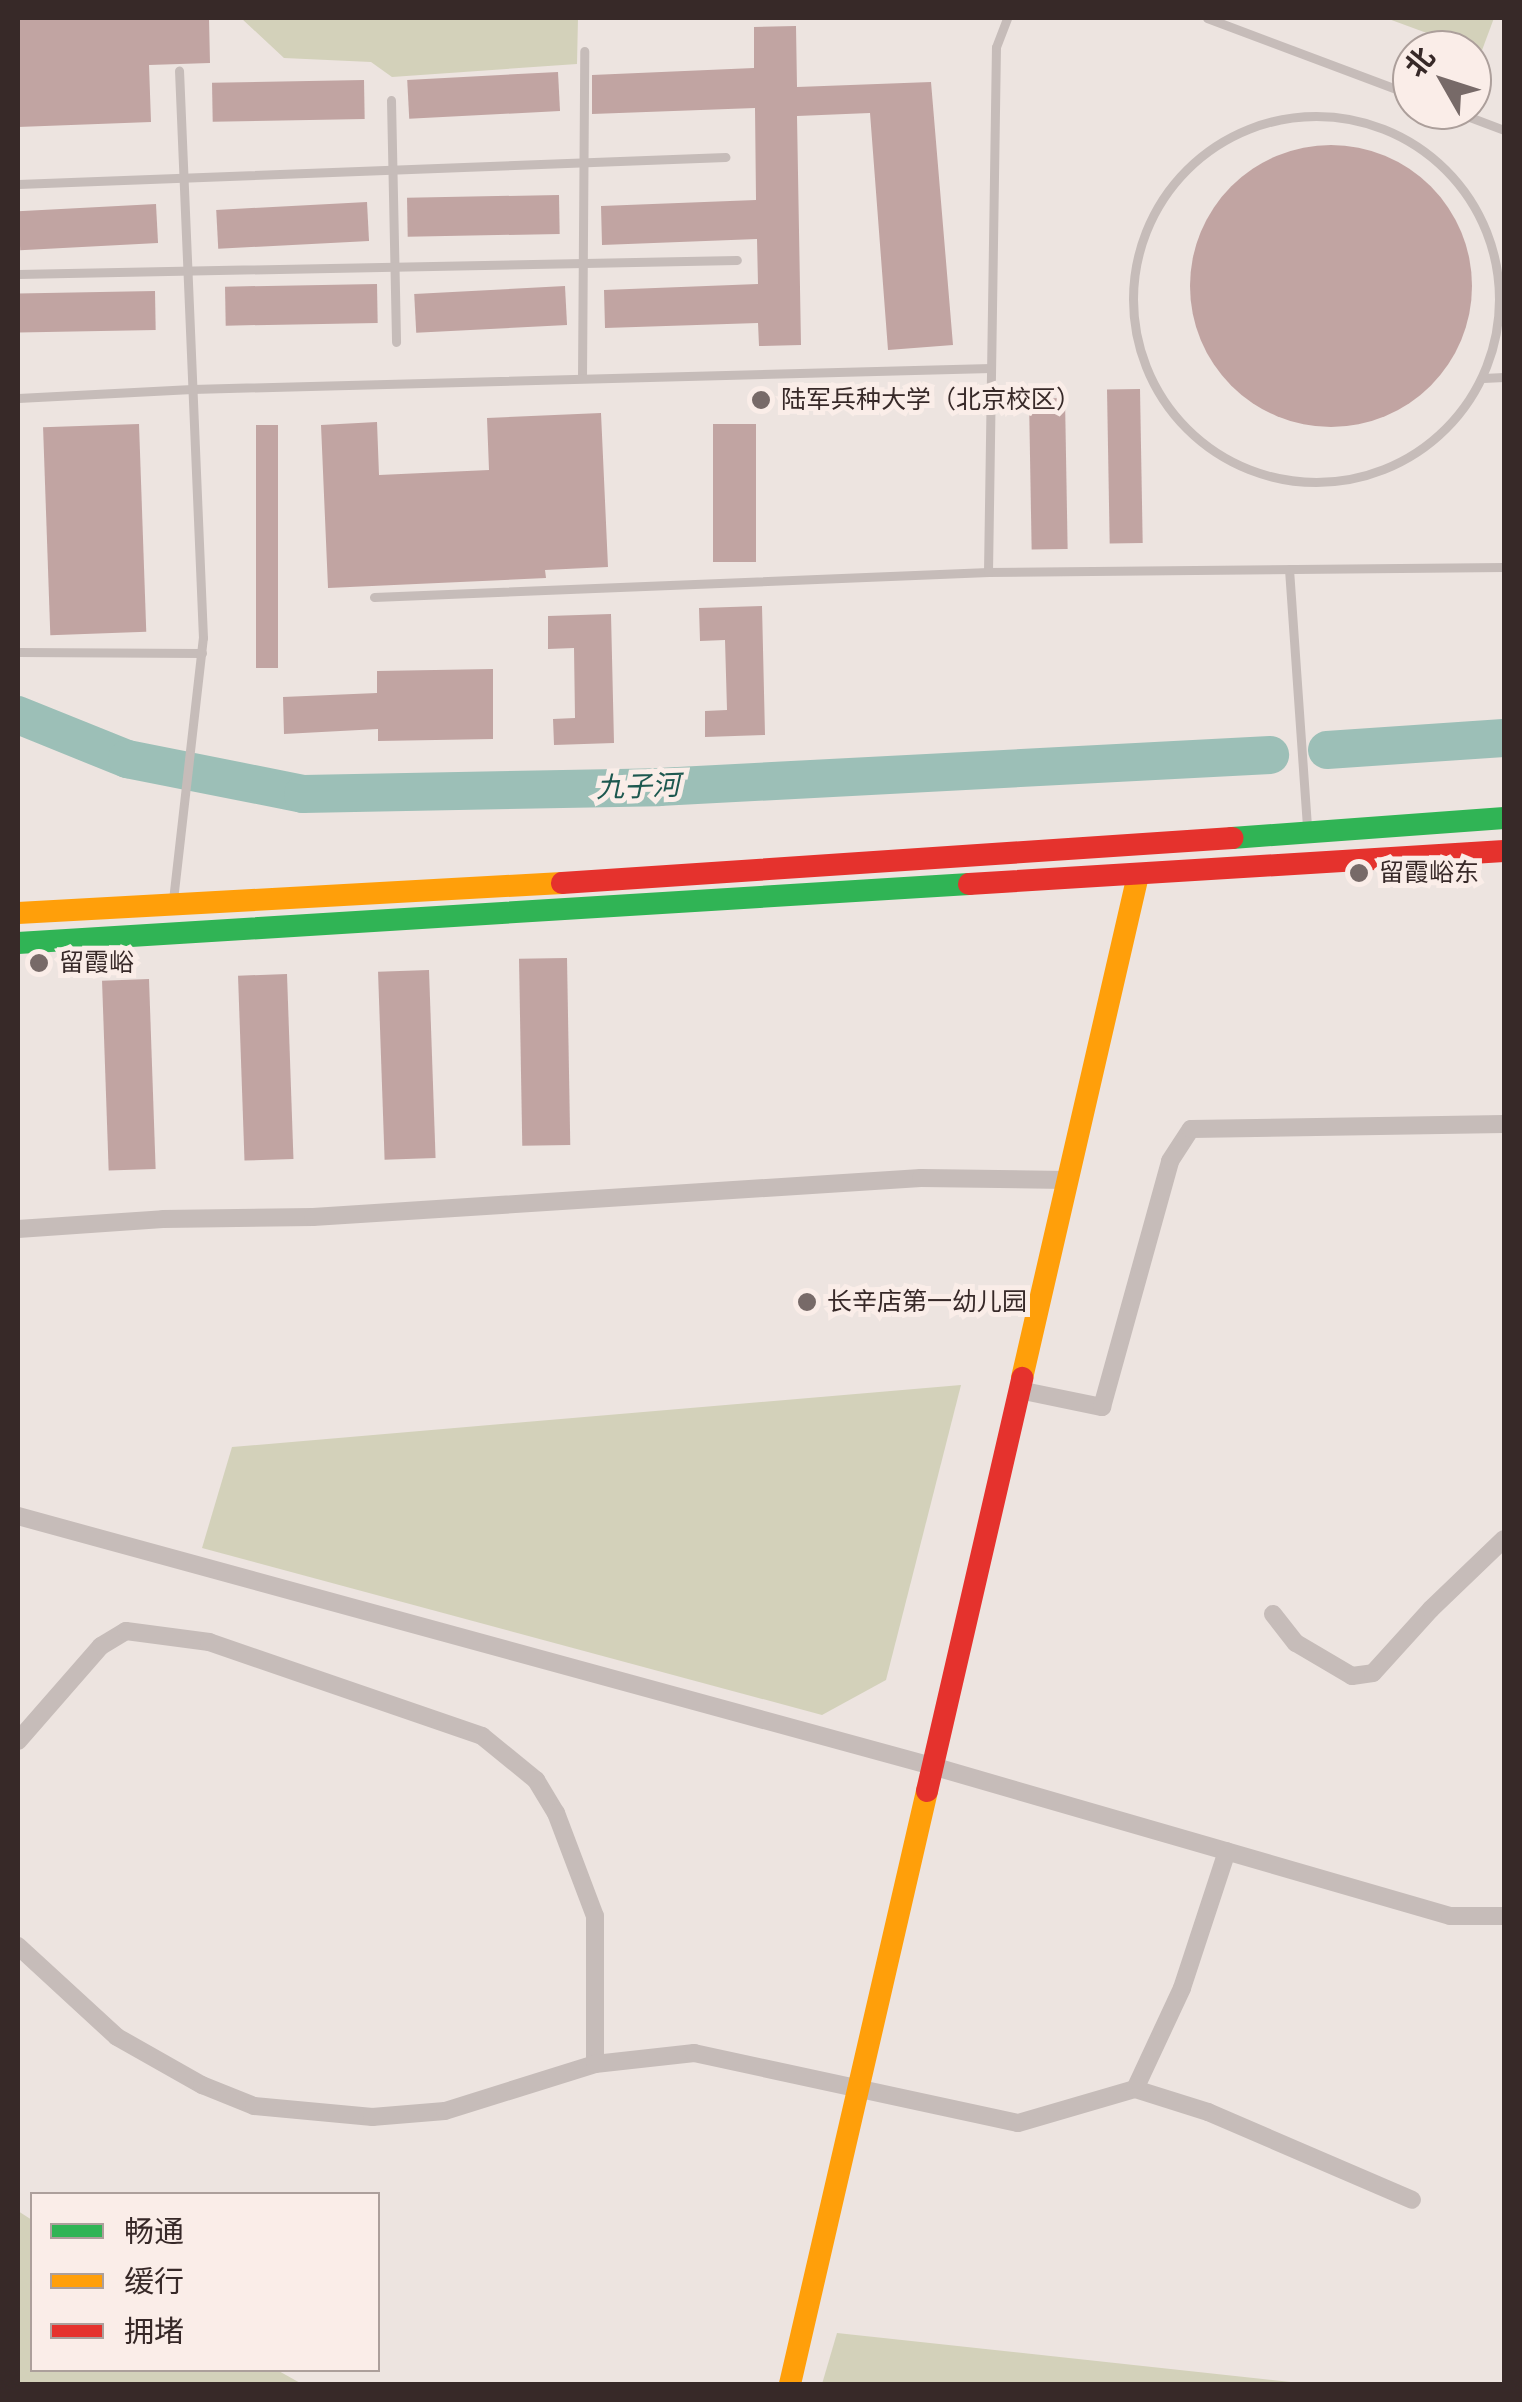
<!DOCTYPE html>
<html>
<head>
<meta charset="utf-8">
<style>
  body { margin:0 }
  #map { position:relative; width:1522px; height:2402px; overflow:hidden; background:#ede4e0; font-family:Poppins,"Noto Sans SC",sans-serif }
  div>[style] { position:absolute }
  .green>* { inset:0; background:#d3d1ba }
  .river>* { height:38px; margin:-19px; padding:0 19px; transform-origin:19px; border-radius:19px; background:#9cbfb7 }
  .building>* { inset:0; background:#c1a4a2; transform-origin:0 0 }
  .round { border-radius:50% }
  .lane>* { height:9px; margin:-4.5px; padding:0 4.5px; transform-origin:4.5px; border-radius:4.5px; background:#c6bcb9 }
  .lane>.ring { margin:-4.5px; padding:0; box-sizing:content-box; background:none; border:9px solid #c6bcb9; border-radius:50% }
  .street>* { height:18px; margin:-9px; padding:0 9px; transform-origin:9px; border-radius:9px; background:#c6bcb9 }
  .fast>* { height:22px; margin:-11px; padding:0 11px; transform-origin:11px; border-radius:11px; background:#30b455 }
  .slow>* { height:22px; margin:-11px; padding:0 11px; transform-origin:11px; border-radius:11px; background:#ff9f0a }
  .jam>* { height:22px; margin:-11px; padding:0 11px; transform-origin:11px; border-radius:11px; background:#e5322d }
  .dots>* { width:28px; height:28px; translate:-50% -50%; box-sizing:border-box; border:5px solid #faede8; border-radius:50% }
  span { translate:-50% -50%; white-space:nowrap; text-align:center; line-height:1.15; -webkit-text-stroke:10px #faede8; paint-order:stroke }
  .poi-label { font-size:25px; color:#372928 }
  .left { translate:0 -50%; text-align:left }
  .water-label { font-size:28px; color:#1d584f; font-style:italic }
  .frame { position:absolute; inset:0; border:20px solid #372928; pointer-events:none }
  .legend { position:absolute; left:30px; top:2192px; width:350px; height:180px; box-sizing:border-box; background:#faede8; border:2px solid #ac9f9b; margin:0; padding:12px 18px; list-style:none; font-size:30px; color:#372928 }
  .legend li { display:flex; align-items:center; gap:20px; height:50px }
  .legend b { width:50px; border:2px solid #ac9f9b }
  .north { position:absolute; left:1392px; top:30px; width:100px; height:100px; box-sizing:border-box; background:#faede8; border:2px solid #ac9f9b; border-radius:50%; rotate:309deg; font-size:28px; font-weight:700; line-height:40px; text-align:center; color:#372928 }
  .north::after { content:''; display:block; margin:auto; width:35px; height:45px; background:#776a68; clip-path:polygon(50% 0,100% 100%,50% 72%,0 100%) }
</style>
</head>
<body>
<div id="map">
  <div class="green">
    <div style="clip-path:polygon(241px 18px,578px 18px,577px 64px,392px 77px,371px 62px,284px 58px)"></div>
    <div style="clip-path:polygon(1386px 18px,1494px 18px,1481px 53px)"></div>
    <div style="clip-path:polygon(961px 1385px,886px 1680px,822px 1715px,202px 1548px,232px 1447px)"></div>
    <div style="clip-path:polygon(18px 2211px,32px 2220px,32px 2370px,277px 2370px,302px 2384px,18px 2384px)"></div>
    <div style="clip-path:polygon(837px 2333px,1309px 2384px,822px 2384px)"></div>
  </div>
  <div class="river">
    <div style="left:18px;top:715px;width:118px;rotate:22deg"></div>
    <div style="left:127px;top:759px;width:179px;rotate:11.2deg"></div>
    <div style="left:303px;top:794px;width:356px;rotate:-1.1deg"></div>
    <div style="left:659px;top:787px;width:612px;rotate:-3deg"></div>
    <div style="left:1327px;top:750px;width:177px;rotate:-3.9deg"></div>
  </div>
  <div class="building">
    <div style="clip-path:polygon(18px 18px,209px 18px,210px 63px,149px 65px,151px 122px,18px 127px)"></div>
    <div style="clip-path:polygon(796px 26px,797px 87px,931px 82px,953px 345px,888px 350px,870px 113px,797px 116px,801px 345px,759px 346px,758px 323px,605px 328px,604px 290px,758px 284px,757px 239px,602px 245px,601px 206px,756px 200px,755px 108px,592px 114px,592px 75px,754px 68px,754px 27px)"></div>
    <div style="left:558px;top:72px;width:39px;height:151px;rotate:87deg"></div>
    <div style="left:364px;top:80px;width:39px;height:152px;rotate:89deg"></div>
    <div class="round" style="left:1190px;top:145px;width:282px;height:282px"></div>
    <div style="left:559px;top:195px;width:39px;height:152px;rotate:89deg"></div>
    <div style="left:367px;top:202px;width:39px;height:151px;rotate:87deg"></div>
    <div style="left:156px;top:204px;width:39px;height:138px;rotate:87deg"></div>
    <div style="left:377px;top:284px;width:39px;height:152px;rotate:89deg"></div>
    <div style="left:565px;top:286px;width:39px;height:151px;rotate:87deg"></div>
    <div style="left:155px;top:291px;width:39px;height:137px;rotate:89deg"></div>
    <div style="left:1140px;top:389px;width:154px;height:33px;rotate:89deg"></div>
    <div style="left:1065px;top:398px;width:151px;height:36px;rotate:89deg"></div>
    <div style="clip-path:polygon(601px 413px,608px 567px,545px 570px,546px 578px,328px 588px,321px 425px,377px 422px,379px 475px,489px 470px,487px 418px)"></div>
    <div style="left:139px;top:424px;width:208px;height:96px;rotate:88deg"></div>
    <div style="left:713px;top:424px;width:43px;height:138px"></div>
    <div style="left:256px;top:425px;width:22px;height:243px"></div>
    <div style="clip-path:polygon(762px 606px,765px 735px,705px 737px,705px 711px,727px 710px,725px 640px,700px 641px,699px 608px)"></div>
    <div style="clip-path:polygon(611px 614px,614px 743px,554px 745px,553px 719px,575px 718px,574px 648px,548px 649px,548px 616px)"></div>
    <div style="clip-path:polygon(493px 669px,493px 739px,378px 741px,378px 729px,284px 734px,283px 697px,377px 693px,377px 671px)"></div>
    <div style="left:567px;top:958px;width:187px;height:48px;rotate:89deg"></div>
    <div style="left:429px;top:970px;width:188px;height:51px;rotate:88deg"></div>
    <div style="left:287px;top:974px;width:185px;height:49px;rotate:88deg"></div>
    <div style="left:149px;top:979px;width:190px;height:47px;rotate:88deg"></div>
  </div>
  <div class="lane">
    <div style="left:1207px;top:18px;width:219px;rotate:20.6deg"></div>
    <div style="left:391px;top:100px;width:242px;rotate:88.8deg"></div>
    <div style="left:1451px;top:110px;width:57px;rotate:20.7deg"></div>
    <div class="ring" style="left:1133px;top:116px;width:357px;height:357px"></div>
    <div style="left:18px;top:184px;width:708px;rotate:-2.19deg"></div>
    <div style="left:18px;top:274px;width:719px;rotate:-1.12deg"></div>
    <div style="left:582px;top:378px;width:327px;rotate:-89.6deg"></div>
    <div style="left:1483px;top:378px;width:21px;rotate:-3deg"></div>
    <div style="left:18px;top:398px;width:174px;rotate:-3deg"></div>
    <div style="left:192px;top:389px;width:799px;rotate:-1.51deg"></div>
    <div style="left:1289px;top:569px;width:261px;rotate:86deg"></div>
    <div style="left:988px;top:572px;width:525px;rotate:-89.13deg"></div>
    <div style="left:996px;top:47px;width:31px;rotate:-69deg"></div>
    <div style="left:374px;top:597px;width:615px;rotate:-2.33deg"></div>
    <div style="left:988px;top:572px;width:516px;rotate:-0.56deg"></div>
    <div style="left:18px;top:652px;width:184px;rotate:0.3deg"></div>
    <div style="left:173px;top:900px;width:264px;rotate:-83.5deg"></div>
    <div style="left:203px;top:638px;width:568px;rotate:-92.42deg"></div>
  </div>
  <div class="street">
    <div style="left:18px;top:1229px;width:145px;rotate:-3.9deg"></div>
    <div style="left:163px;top:1219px;width:150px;rotate:-0.8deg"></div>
    <div style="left:313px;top:1217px;width:609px;rotate:-3.67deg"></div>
    <div style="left:921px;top:1178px;width:146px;rotate:0.8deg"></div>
    <div style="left:1019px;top:1390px;width:85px;rotate:11.6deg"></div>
    <div style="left:1102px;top:1407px;width:255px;rotate:-74.5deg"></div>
    <div style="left:1170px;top:1161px;width:38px;rotate:-57deg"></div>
    <div style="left:1191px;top:1129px;width:313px;rotate:-0.9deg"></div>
    <div style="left:18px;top:1516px;width:948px;rotate:15.3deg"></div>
    <div style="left:932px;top:1766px;width:539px;rotate:16.15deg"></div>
    <div style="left:1450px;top:1916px;width:54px"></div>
    <div style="left:1273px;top:1614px;width:37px;rotate:52deg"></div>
    <div style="left:1296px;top:1643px;width:65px;rotate:30.5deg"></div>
    <div style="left:1352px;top:1676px;width:21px;rotate:-8deg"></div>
    <div style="left:1373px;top:1673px;width:86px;rotate:-47.8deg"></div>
    <div style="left:1431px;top:1609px;width:101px;rotate:-43.8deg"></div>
    <div style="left:18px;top:1741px;width:126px;rotate:-48.9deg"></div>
    <div style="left:101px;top:1646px;width:29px;rotate:-31deg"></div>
    <div style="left:126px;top:1631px;width:84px;rotate:7.5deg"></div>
    <div style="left:209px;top:1642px;width:289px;rotate:19deg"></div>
    <div style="left:482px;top:1736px;width:70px;rotate:39.2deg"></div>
    <div style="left:536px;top:1780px;width:39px;rotate:59deg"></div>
    <div style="left:556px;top:1813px;width:110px;rotate:69.3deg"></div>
    <div style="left:595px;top:1916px;width:148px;rotate:90deg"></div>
    <div style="left:18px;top:1946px;width:134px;rotate:42.6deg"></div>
    <div style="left:117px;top:2037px;width:98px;rotate:29.5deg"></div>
    <div style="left:202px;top:2085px;width:56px;rotate:22deg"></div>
    <div style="left:254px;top:2106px;width:119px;rotate:5.3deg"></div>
    <div style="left:372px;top:2117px;width:73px;rotate:-4.7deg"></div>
    <div style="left:445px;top:2111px;width:157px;rotate:-17.4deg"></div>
    <div style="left:595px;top:2064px;width:100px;rotate:-6.3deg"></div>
    <div style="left:694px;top:2053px;width:331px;rotate:12.2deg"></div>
    <div style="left:1018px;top:2123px;width:122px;rotate:-16.2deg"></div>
    <div style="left:1135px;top:2089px;width:77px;rotate:17.5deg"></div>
    <div style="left:1208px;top:2112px;width:222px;rotate:23.3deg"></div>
    <div style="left:1135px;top:2089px;width:111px;rotate:-65deg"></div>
    <div style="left:1182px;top:1988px;width:144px;rotate:-71.8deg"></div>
  </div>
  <div class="fast">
    <div style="left:1232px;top:838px;width:273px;rotate:-4.2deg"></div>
    <div style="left:18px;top:943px;width:953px;rotate:-3.55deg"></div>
  </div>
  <div class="slow">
    <div style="left:18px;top:913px;width:545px;rotate:-3.16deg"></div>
    <div style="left:1022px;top:1378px;width:516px;rotate:-77.01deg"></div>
    <div style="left:790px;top:2384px;width:609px;rotate:-76.99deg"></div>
  </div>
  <div class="jam">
    <div style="left:562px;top:883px;width:672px;rotate:-3.84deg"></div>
    <div style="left:969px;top:884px;width:536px;rotate:-3.53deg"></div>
    <div style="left:927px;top:1791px;width:424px;rotate:-77deg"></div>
  </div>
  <div class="dots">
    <div style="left:761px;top:400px;background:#776a68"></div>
    <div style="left:1359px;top:873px;background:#776a68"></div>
    <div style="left:39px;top:963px;background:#776a68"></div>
    <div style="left:807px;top:1302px;background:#776a68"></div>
  </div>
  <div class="poi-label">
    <span class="left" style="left:781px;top:400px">陆军兵种大学（北京校区）</span>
    <span class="left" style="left:1379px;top:873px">留霞峪东</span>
    <span class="left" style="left:59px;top:963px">留霞峪</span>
    <span class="left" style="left:827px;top:1302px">长辛店第一幼儿园</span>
  </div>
  <div class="water-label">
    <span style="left:638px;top:787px;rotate:-2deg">九子河</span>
  </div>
  <div class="frame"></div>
  <ul class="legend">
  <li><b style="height:12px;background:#30b455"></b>畅通</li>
  <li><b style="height:12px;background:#ff9f0a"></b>缓行</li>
  <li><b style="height:12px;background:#e5322d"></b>拥堵</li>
  </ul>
  <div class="north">北</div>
</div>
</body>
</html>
